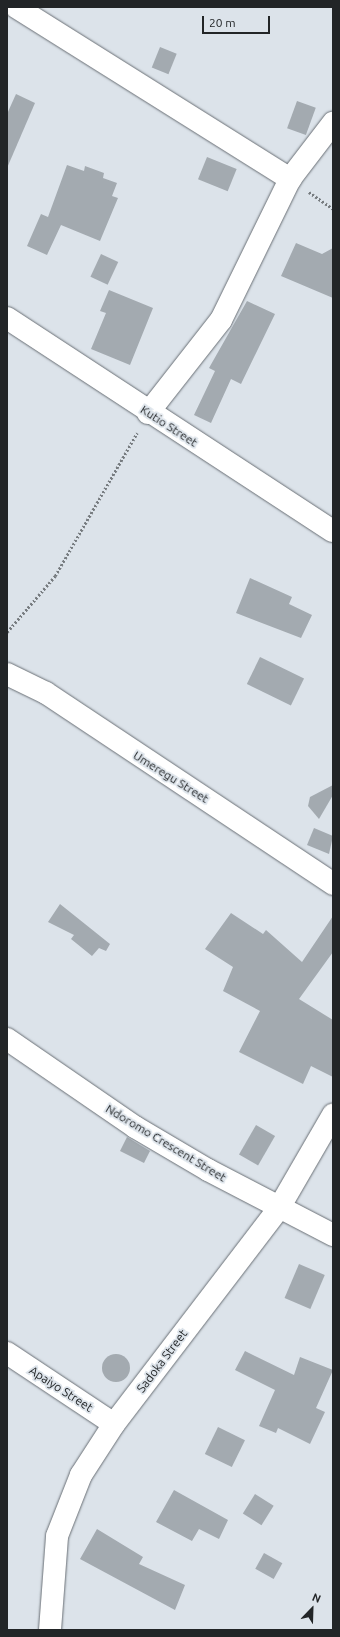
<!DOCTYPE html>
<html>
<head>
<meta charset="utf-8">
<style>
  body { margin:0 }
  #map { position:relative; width:340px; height:1637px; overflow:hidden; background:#dce3ea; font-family:Ubuntu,sans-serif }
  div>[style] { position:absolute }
  .building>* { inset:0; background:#a3aab0; transform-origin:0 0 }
  .round { border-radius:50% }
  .path>* { height:2.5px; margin-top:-1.25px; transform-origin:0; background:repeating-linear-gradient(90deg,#777c80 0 2px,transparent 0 4px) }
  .roads { filter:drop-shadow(0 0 1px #696f75) drop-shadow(0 0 1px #696f75) }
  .minor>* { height:22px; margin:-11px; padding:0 11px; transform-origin:11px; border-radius:11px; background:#fff }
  span { translate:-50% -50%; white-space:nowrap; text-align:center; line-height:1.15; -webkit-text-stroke:3.5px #dce3ea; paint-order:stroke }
  .street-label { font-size:12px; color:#222527 }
  .frame { position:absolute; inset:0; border:8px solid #222527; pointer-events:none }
  .north { position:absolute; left:292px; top:1589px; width:40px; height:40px; -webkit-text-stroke:3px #dce3ea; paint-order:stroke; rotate:23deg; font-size:11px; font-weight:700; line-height:16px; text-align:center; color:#222527 }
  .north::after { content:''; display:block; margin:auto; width:14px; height:18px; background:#222527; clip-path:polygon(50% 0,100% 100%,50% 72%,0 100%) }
  .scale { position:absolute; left:202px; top:16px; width:68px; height:18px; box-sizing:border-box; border:2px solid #222527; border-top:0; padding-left:5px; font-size:12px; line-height:14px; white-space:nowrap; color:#222527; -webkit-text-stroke:3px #dce3ea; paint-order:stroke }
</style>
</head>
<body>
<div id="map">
  <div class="building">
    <div style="left:160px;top:47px;width:18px;height:22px;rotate:22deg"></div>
    <div style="clip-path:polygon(16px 94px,35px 103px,7px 168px,7px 114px)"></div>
    <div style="left:297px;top:101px;width:20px;height:29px;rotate:20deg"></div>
    <div style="left:207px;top:157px;width:32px;height:24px;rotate:22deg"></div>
    <div style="clip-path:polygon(67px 165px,84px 171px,85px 166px,104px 173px,103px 178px,117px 183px,112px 196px,118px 198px,100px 241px,61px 225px,47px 255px,27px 246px,41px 214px,48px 217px)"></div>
    <div style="clip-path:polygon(296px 243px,322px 254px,333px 248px,333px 298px,281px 276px)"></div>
    <div style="left:101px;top:254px;width:19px;height:25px;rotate:25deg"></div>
    <div style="clip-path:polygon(109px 290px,153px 308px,130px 365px,91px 349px,106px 313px,100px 311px)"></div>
    <div style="clip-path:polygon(247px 301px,275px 314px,241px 384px,231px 379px,211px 423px,194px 415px,215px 371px,209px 368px)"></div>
    <div style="clip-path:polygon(250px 578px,292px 597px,289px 604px,312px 615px,301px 638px,236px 613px)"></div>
    <div style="left:260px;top:657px;width:49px;height:30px;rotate:26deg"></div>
    <div style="clip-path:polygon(333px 785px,333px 795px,319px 819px,308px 806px,310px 797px)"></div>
    <div style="clip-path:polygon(314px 828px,333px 836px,329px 854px,307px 845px)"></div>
    <div style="clip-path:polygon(60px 904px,110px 944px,106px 951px,99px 948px,92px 956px,71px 939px,74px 935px,48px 922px)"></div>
    <div style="clip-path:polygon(231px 913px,263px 934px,266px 930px,302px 962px,333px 916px,333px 952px,299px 999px,333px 1020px,333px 1077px,311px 1066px,303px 1084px,239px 1052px,260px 1011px,223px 991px,233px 967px,205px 949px)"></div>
    <div style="left:256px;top:1125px;width:22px;height:34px;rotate:30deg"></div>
    <div style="clip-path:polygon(127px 1137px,150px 1151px,144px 1163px,120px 1151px)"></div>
    <div style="left:299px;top:1264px;width:28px;height:37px;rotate:23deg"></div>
    <div style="clip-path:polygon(245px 1351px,294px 1375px,300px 1357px,333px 1370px,316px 1408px,325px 1412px,310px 1444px,278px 1428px,276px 1433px,259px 1426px,275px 1390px,235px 1370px)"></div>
    <div class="round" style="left:102px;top:1354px;width:28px;height:28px"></div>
    <div style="left:218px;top:1427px;width:30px;height:30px;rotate:26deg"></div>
    <div style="clip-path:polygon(174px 1490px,228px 1520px,219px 1539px,199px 1529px,192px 1541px,156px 1522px)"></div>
    <div style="left:255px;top:1494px;width:22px;height:23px;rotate:32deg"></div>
    <div style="clip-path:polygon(97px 1529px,143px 1557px,139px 1564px,185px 1585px,175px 1610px,80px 1559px)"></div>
    <div style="left:264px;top:1553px;width:21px;height:18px;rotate:29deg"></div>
  </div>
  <div class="path">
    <div style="left:309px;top:192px;width:29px;rotate:35deg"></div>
    <div style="left:7px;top:632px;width:74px;rotate:-49.4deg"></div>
    <div style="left:55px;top:576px;width:165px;rotate:-60.2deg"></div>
  </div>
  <div class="roads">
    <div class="minor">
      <div style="left:16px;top:7px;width:324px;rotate:32.1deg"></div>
      <div style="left:7px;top:318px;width:389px;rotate:33.2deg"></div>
      <div style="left:148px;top:413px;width:118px;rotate:-51.9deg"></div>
      <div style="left:221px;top:320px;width:157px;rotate:-63.9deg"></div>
      <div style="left:290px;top:179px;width:71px;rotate:-52.5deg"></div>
      <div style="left:7px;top:674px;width:43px;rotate:26deg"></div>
      <div style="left:46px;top:693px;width:345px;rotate:33.6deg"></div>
      <div style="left:7px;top:1039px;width:155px;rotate:34.5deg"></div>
      <div style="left:135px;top:1127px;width:85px;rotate:30.5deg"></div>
      <div style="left:208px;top:1170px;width:141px;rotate:27.5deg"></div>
      <div style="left:7px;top:1353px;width:128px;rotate:33.6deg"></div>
      <div style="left:50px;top:1630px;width:94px;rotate:-85.7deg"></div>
      <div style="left:57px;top:1536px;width:66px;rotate:-68.5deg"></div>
      <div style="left:81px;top:1475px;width:61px;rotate:-57.1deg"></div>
      <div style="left:114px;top:1424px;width:272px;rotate:-52.6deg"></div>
      <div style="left:279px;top:1208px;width:108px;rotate:-59.9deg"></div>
    </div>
  </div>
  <div class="street-label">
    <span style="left:169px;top:426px;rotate:33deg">Kutio Street</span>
    <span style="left:171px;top:777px;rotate:32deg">Umeregu Street</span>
    <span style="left:166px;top:1143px;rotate:31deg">Ndoromo Crescent Street</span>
    <span style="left:162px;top:1361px;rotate:-53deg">Sadoka Street</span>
    <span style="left:61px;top:1389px;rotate:33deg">Apaiyo Street</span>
  </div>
  <div class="frame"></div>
  <div class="north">N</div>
  <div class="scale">20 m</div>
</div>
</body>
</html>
